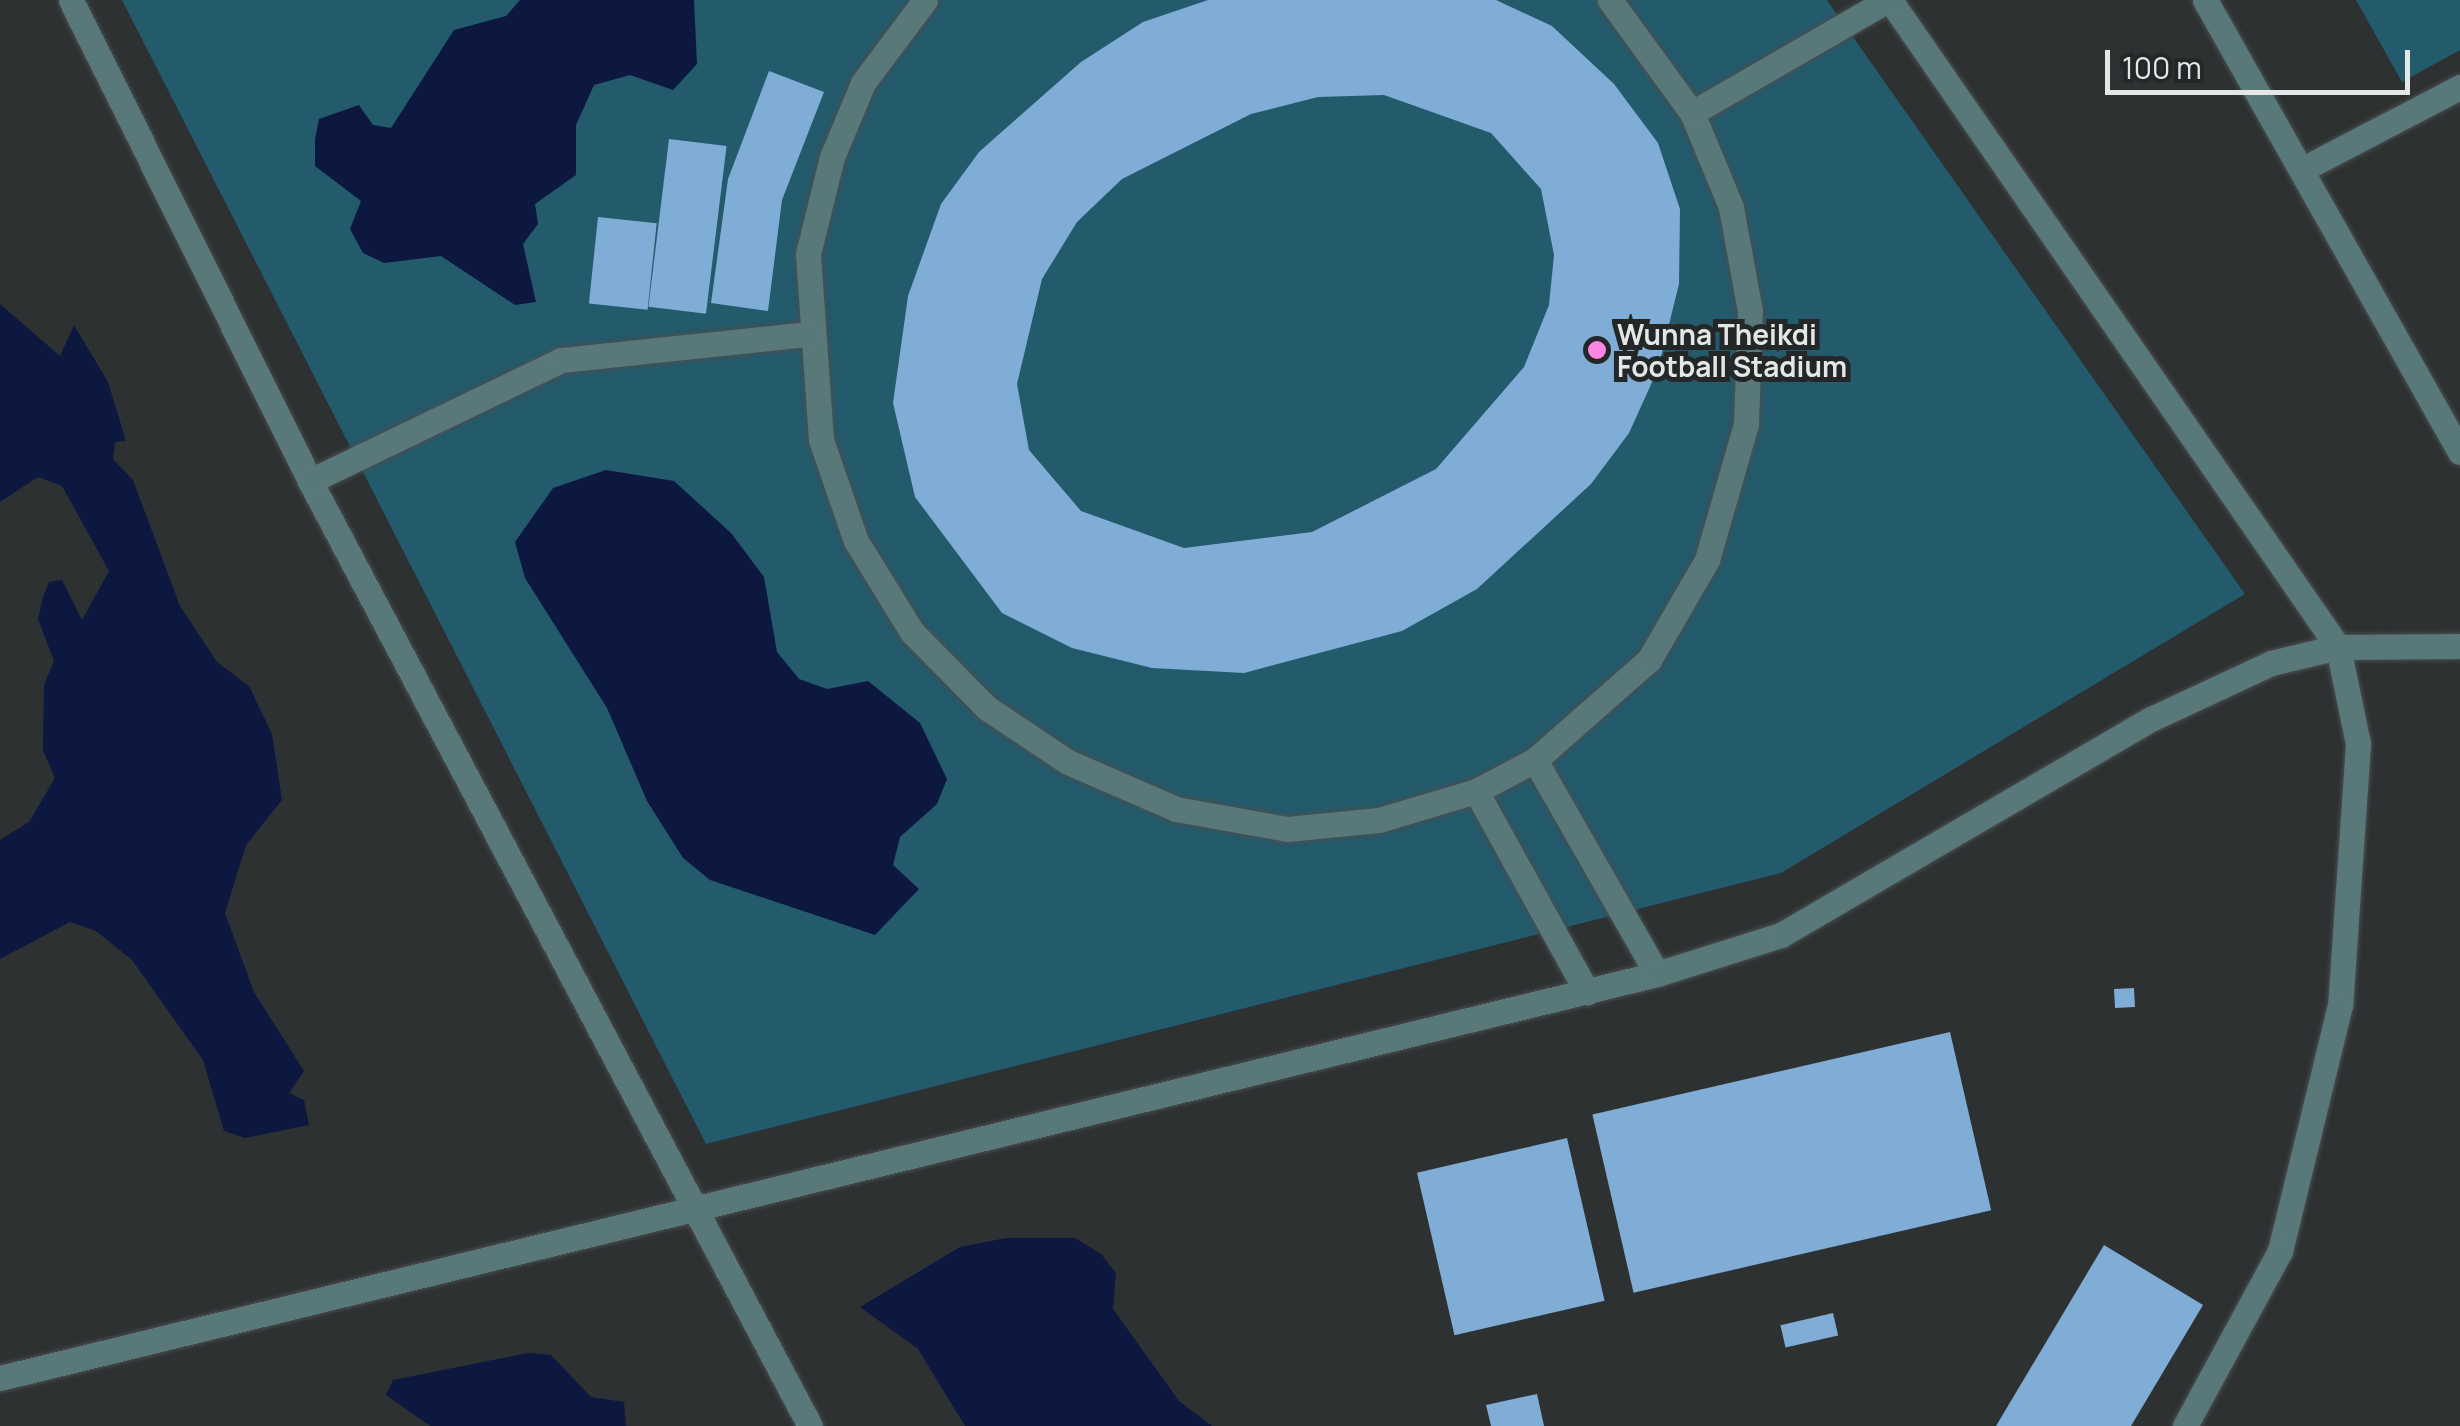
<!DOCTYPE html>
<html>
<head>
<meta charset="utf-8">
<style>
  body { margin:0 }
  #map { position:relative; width:2460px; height:1426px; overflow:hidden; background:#2d3132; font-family:Manrope,sans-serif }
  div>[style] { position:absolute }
  .green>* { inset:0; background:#235a6c }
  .water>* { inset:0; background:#0d1840 }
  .building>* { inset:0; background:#7fadd5; transform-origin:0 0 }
  .roads { filter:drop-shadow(0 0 2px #4a4e4f) drop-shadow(0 0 2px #4a4e4f) }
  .minor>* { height:25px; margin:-12.5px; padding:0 12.5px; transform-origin:12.5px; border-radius:12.5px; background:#597879 }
  .dots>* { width:28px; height:28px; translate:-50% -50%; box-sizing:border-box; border:5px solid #232728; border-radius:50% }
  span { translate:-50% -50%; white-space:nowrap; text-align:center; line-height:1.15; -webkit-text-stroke:10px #232728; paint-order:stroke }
  .poi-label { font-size:28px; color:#e4e6e7; font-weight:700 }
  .left { translate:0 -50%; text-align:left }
  .scale { position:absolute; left:2105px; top:50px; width:305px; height:45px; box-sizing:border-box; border:5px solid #e4e6e7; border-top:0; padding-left:12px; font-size:30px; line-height:35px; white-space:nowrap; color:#e4e6e7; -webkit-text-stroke:8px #232728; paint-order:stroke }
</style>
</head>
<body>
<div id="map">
  <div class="green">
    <div style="clip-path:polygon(122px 0,1827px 0,2245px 594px,1781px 873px,706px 1144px)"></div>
    <div style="clip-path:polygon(2356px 0,2460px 0,2460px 50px,2402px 82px)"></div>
  </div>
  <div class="water">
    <div style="clip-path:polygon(520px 0,694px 0,697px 64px,673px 90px,630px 75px,594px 85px,576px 125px,576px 175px,535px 204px,538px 224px,523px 244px,536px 302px,515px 305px,441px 256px,384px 263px,363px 253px,350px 229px,361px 201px,315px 166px,315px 139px,319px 119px,359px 105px,373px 125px,391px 128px,454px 30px,506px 16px)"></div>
    <div style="clip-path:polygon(0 304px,60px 356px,74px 325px,108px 382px,126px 441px,115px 442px,113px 459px,133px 480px,180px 606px,217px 662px,249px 686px,272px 734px,282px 800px,246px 845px,225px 913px,254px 992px,304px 1071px,289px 1093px,304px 1100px,309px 1125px,245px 1138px,224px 1131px,203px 1060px,132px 960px,96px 931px,70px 922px,0 959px,0 840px,29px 822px,55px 778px,43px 750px,44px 685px,54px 661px,38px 619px,43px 597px,49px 582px,62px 580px,82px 620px,109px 571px,62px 486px,38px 477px,0 502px)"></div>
    <div style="clip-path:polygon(606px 470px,674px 481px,731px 533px,764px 577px,777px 652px,799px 679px,827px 689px,868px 681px,920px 723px,947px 779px,937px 804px,900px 837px,893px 865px,919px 889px,875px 935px,710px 880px,683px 858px,647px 801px,607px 708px,525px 578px,515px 542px,553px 488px)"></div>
    <div style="clip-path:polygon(1006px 1238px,1075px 1238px,1101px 1254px,1116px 1273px,1113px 1309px,1179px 1401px,1212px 1426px,965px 1426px,918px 1349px,860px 1307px,960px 1247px)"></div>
    <div style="clip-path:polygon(528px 1353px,551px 1355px,591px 1397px,624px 1402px,626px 1426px,430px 1426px,386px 1395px,393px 1380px)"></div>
  </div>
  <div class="building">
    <div style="clip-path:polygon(evenodd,1208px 0,1496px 0,1552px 26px,1614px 84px,1658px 143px,1680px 209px,1679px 284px,1658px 369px,1629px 433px,1591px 484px,1477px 589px,1402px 631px,1244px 673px,1152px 668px,1072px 648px,1002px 613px,915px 497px,893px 403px,908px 296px,941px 204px,979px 152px,1081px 62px,1143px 22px,1208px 0,1384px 95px,1491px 133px,1541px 189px,1554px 255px,1549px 305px,1524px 367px,1436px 469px,1312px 532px,1184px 548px,1081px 511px,1029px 450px,1017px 384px,1042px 279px,1077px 222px,1122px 179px,1251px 114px,1318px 97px,1384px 95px)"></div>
    <div style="clip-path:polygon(769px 71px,824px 92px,782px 200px,768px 311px,711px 303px,728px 179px)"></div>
    <div style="left:669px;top:139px;width:58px;height:169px;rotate:7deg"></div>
    <div style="left:598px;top:217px;width:59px;height:87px;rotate:6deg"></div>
    <div style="left:2134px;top:988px;width:19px;height:20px;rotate:87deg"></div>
    <div style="left:1950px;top:1032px;width:183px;height:367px;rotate:77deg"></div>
    <div style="left:1567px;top:1138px;width:167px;height:154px;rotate:77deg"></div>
    <div style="clip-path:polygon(2104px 1245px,2203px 1305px,2131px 1426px,1996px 1426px)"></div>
    <div style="left:1833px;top:1313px;width:23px;height:54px;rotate:77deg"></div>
    <div style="clip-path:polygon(1537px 1394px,1544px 1426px,1491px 1426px,1486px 1405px)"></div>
  </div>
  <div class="roads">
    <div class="minor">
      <div style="left:71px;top:0;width:537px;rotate:63.58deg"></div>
      <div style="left:310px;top:481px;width:1069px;rotate:62.12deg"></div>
      <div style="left:925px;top:0;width:104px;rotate:126.8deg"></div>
      <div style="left:863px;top:83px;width:80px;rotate:112.7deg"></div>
      <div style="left:832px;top:157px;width:100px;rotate:103.9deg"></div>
      <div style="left:808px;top:254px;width:186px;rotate:86deg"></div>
      <div style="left:821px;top:440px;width:107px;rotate:70.9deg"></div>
      <div style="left:856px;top:541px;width:107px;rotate:58.4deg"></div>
      <div style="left:912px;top:632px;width:107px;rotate:45.4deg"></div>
      <div style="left:987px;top:708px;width:97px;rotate:33.7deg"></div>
      <div style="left:1068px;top:762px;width:118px;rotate:23.5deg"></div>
      <div style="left:1176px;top:809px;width:113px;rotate:10.2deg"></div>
      <div style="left:1287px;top:829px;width:92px;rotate:-5.6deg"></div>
      <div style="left:1379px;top:820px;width:101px;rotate:-16.6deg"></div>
      <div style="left:1476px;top:791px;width:67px;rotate:-27.7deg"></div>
      <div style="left:1535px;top:760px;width:152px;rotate:-41.3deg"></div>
      <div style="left:1649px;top:660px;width:116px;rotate:-59.9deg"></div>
      <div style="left:1707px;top:560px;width:141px;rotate:-74deg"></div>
      <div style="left:1746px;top:424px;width:113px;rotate:-88deg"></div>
      <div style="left:1750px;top:311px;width:106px;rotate:-100.4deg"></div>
      <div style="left:1731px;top:207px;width:102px;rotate:-112.5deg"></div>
      <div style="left:1692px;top:113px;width:140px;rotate:-126deg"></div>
      <div style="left:1890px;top:0;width:787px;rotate:55.3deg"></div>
      <div style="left:2338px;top:647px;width:99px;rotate:78.3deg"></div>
      <div style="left:2358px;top:744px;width:262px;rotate:93.9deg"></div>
      <div style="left:2340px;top:1005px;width:253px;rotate:103.7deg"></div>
      <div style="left:2280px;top:1251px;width:199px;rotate:118.5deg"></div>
      <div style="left:2205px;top:0;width:519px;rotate:60.57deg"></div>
      <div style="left:1692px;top:113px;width:226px;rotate:-30deg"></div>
      <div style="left:2303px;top:169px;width:177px;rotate:-27.6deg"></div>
      <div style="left:310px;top:481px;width:279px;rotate:-25.7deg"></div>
      <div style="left:561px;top:360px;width:249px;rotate:-6deg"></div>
      <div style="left:1535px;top:760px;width:246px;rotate:60.3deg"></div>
      <div style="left:1476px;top:791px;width:230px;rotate:61.1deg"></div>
      <div style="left:0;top:1378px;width:1706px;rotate:-13.7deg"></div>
      <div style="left:1657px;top:974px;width:130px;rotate:-17.5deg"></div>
      <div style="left:1781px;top:935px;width:428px;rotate:-30.3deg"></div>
      <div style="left:2151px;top:719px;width:132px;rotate:-25deg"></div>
      <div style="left:2271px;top:663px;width:69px;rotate:-13.4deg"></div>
      <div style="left:2338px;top:647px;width:122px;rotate:-0.5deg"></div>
    </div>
  </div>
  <div class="dots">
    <div style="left:1597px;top:350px;background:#fc86e4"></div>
  </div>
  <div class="poi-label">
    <span class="left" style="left:1617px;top:350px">Wunna Theikdi<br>Football Stadium</span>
  </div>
  <div class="scale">100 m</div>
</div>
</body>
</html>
